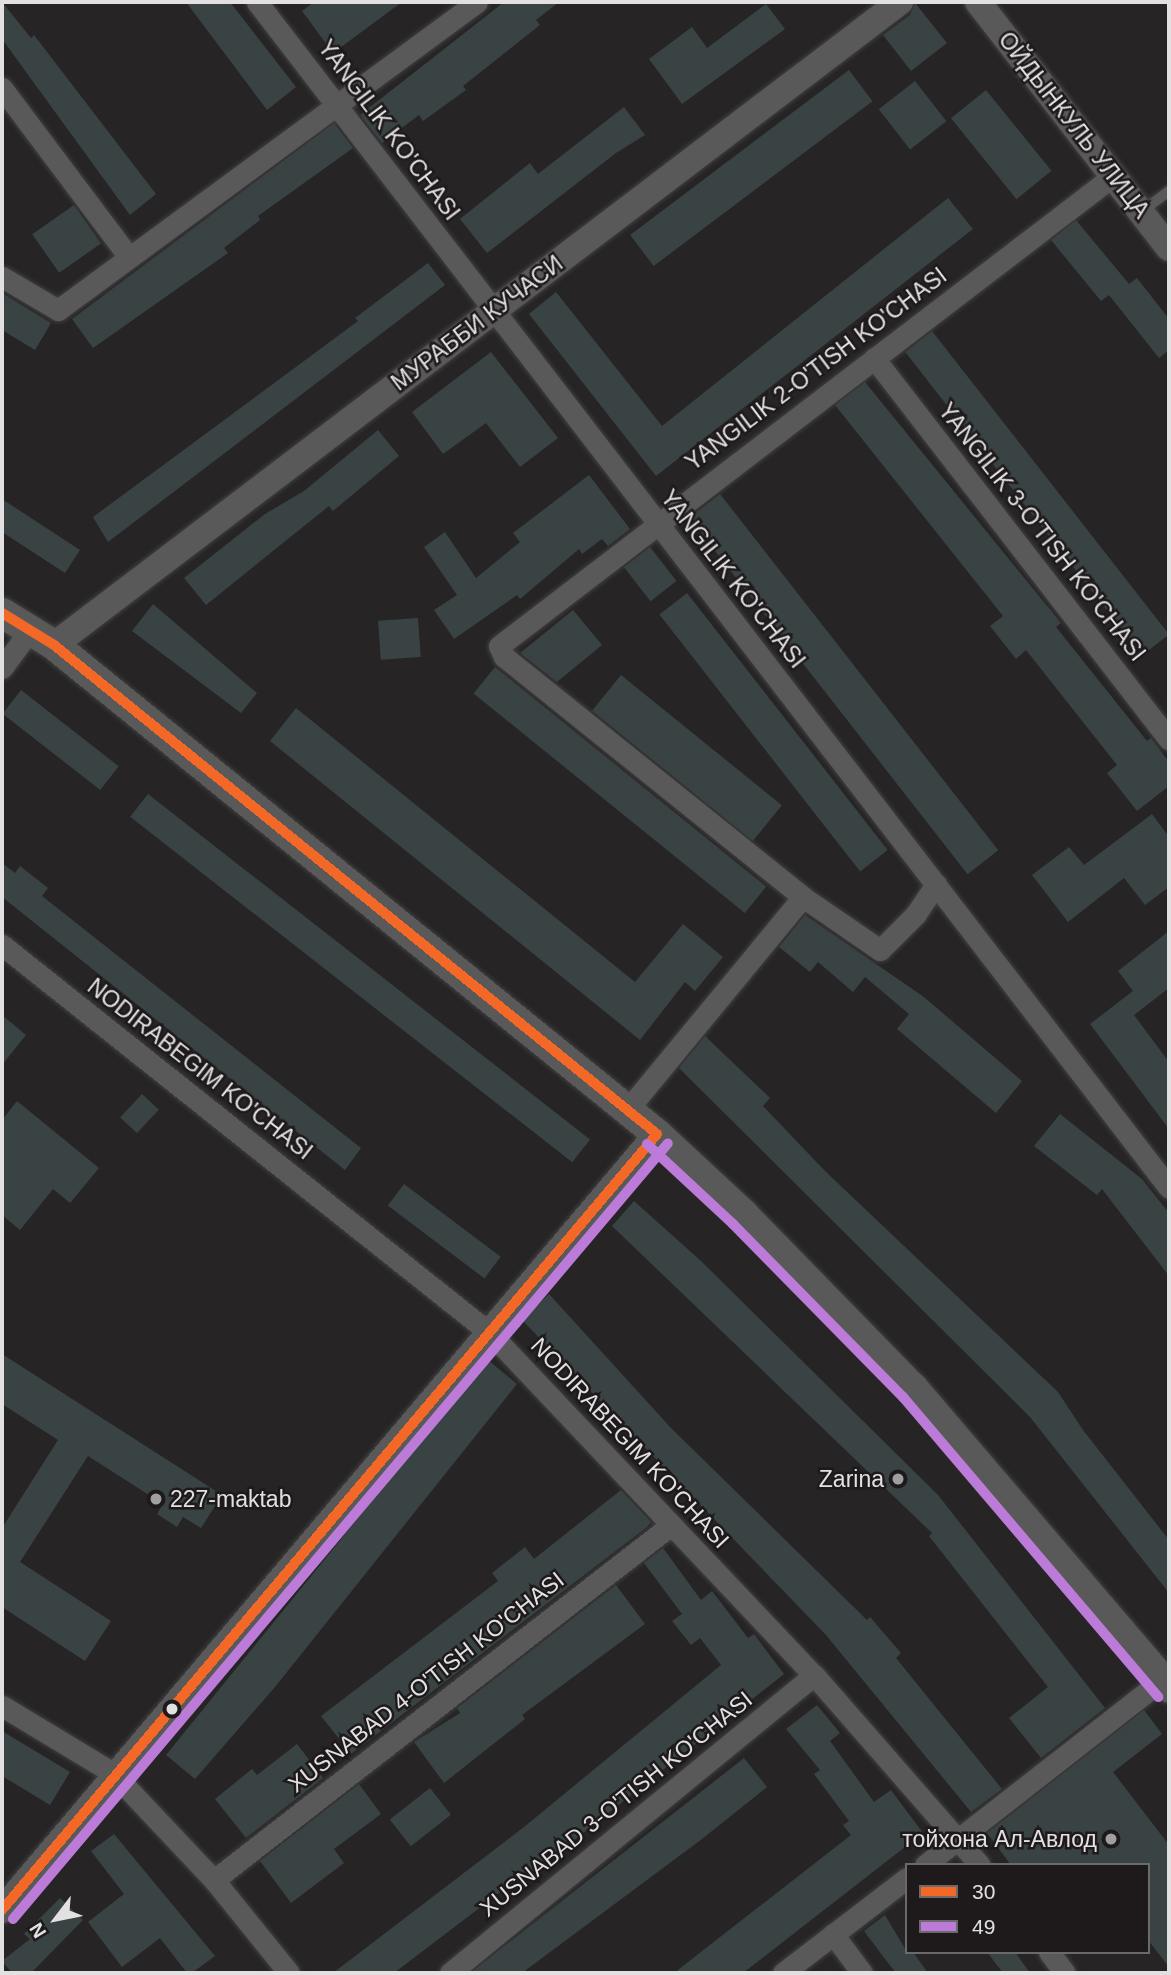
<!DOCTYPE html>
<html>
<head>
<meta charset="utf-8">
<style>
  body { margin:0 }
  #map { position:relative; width:1171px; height:1975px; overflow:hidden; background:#262425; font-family:Helvetica,sans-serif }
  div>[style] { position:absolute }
  .building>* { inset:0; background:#3a4344; transform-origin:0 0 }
  .roads { filter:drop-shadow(0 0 2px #414040) drop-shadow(0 0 2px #414040) }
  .service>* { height:10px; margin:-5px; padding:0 5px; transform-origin:5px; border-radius:5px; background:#5a5959 }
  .minor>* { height:21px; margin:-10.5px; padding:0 10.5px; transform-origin:10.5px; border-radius:10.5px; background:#5a5959 }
  .tertiary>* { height:26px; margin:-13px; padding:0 13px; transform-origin:13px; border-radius:13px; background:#5a5959 }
  .secondary>* { height:30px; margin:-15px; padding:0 15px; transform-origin:15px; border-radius:15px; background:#5a5959 }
  .bus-1>* { height:10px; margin:-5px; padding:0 5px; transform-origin:5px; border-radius:5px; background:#f36827 }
  .bus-2>* { height:10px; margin:-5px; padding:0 5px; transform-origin:5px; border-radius:5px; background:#bd7bd9 }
  .dots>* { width:19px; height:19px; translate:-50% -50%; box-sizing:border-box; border:4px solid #1e1a1b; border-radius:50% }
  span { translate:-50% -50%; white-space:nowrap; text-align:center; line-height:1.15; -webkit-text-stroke:5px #1e1a1b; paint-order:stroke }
  .street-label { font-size:23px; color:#e2e0e1 }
  .poi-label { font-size:23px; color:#e2e0e1 }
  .right { translate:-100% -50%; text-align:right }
  .left { translate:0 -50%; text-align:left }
  .frame { position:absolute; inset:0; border:4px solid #e2e0e1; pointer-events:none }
  .legend { position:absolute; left:905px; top:1863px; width:245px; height:91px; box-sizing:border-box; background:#1e1a1b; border:2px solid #6c696a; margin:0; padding:9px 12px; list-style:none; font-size:21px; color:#e2e0e1 }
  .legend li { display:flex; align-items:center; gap:14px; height:35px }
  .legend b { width:35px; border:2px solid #6c696a }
  .north { position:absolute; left:21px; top:1884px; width:70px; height:70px; -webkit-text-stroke:5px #1e1a1b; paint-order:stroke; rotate:238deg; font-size:19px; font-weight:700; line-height:28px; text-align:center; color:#e2e0e1 }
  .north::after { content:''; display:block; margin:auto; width:24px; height:32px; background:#e2e0e1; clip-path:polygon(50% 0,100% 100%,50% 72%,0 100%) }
</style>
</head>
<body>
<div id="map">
  <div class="building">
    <div style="clip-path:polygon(2px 2px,31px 38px,34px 35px,156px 194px,130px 215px,2px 39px)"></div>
    <div style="clip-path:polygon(186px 2px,230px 2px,296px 87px,267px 110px)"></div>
    <div style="clip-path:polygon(314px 2px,402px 2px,333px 53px,302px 11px)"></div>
    <div style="clip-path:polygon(504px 2px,559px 2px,536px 20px,540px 25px,463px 86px,466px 90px,423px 121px,419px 115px,382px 143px,360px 115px)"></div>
    <div style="clip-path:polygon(915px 3px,947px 43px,911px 71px,883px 35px,910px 15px)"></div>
    <div style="clip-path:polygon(766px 4px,785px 29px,682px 104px,649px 59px,692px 27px,707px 48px)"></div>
    <div style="left:849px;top:70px;width:39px;height:274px;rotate:53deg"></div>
    <div style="left:915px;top:81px;width:51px;height:46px;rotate:52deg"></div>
    <div style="left:986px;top:90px;width:104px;height:45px;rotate:51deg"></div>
    <div style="clip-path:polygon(624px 107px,645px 135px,616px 153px,487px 253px,460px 219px,530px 163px,538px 174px)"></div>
    <div style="clip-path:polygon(334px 123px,353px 148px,258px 216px,260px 220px,224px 248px,228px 253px,93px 348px,72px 319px)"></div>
    <div style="clip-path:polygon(948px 198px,973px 229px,656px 476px,529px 314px,556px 292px,662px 426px)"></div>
    <div style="left:74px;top:205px;width:47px;height:51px;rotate:55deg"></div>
    <div style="clip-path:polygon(1076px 220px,1129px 284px,1137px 278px,1169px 319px,1169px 350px,1159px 358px,1109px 295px,1101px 301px,1051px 240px)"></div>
    <div style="clip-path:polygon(428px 263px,445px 285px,108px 542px,93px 517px,358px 321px,355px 318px)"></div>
    <div style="clip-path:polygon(2px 293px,51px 323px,35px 350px,2px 330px)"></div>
    <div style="left:932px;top:331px;width:385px;height:34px;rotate:52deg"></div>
    <div style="clip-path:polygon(491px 352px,558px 438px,520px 467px,486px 423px,443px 454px,412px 412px)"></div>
    <div style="clip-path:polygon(865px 382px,1061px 623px,1056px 627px,1147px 741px,1151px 738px,1169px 762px,1169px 786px,1137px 811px,1107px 773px,1117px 765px,1026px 650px,1016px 659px,990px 626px,1003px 616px,835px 405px)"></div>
    <div style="clip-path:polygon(378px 430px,399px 456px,333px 511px,329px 506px,206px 605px,184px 578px,265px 514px,304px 491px)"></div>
    <div style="clip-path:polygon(589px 475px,630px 529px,608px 546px,602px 539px,582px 554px,579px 549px,520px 599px,517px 595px,454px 639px,434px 610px,457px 595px,424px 547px,445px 532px,476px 578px,520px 542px,513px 533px)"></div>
    <div style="left:720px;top:494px;width:452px;height:39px;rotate:52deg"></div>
    <div style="clip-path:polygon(2px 499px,80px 550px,65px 573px,2px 532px)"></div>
    <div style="left:650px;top:547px;width:43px;height:33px;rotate:52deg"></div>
    <div style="left:687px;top:593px;width:326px;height:35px;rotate:52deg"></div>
    <div style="clip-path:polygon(153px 604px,257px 693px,241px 713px,132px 631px)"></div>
    <div style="clip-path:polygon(573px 610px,602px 645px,557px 682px,520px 653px)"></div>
    <div style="left:418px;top:618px;width:39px;height:40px;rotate:86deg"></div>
    <div style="left:495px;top:667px;width:349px;height:34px;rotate:39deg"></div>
    <div style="left:621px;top:675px;width:207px;height:46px;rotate:39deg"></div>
    <div style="left:21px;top:690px;width:124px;height:30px;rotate:38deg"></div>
    <div style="clip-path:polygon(296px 708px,635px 982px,683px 924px,723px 957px,695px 991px,685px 982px,640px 1040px,270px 741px)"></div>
    <div style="left:148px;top:794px;width:561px;height:29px;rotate:38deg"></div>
    <div style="clip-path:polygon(1152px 814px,1169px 837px,1169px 887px,1145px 905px,1124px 878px,1068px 922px,1032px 875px,1069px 847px,1084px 865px)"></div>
    <div style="clip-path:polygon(2px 863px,15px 873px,20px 866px,48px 888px,42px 896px,361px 1148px,345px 1170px,2px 897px)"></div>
    <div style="clip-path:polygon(805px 915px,924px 997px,1022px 1081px,996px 1113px,897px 1029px,909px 1014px,865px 977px,853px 992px,818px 962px,810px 972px,779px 947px)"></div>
    <div style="clip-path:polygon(1169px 931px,1169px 988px,1134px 1015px,1169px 1062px,1169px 1129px,1090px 1024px,1133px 991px,1118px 971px)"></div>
    <div style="clip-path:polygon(2px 1015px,26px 1035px,2px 1065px)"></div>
    <div style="clip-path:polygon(705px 1036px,770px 1098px,763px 1106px,825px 1171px,1058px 1392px,1083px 1430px,1169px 1540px,1169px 1593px,1030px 1417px,679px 1068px)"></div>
    <div style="left:142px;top:1094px;width:23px;height:32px;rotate:43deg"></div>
    <div style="clip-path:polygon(17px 1101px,99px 1168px,70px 1203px,53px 1189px,20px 1230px,2px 1215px,2px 1120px)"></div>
    <div style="clip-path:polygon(1060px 1114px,1142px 1179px,1169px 1213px,1169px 1276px,1102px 1189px,1097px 1195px,1034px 1146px)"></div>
    <div style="left:404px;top:1184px;width:121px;height:27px;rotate:37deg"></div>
    <div style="clip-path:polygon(634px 1201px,701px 1261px,938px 1495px,1105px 1708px,1041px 1758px,1009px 1718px,1048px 1687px,929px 1536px,932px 1533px,612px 1226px)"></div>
    <div style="clip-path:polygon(549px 1294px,671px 1428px,867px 1620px,870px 1617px,901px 1653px,896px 1658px,1002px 1789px,971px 1812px,826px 1635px,522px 1320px)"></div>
    <div style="clip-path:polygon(2px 1354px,222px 1495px,201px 1528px,183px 1517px,177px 1527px,157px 1514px,163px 1504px,88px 1456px,20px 1562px,111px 1621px,85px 1661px,2px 1607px,2px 1528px,58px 1440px,2px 1404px)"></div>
    <div style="clip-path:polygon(487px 1359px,517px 1384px,275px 1687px,195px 1779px,166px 1755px)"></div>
    <div style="clip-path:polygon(621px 1490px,651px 1522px,647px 1527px,351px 1754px,321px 1716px,498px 1581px,492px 1573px,525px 1547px,534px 1559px)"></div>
    <div style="clip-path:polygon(663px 1548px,701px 1600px,712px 1591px,748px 1638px,754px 1634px,784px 1674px,510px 1891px,507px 1887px,394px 1973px,333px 1973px,524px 1827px,721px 1665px,700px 1638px,691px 1645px,672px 1621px,682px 1614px,644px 1563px)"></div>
    <div style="clip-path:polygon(616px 1585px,645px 1624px,522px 1715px,525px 1719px,444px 1783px,414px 1742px,460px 1713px,457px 1708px)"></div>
    <div style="clip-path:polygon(817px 1705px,840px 1733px,830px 1741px,874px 1802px,891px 1790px,923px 1833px,743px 1973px,674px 1973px,851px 1835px,843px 1825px,849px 1821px,814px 1774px,820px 1770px,786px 1729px)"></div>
    <div style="clip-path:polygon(1144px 1710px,1162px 1734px,1113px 1772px,1169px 1845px,1169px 1967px,1148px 1940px,1148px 1865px,1011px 1865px,987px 1833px)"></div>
    <div style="clip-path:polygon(2px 1731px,70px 1772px,50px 1805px,2px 1776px)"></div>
    <div style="clip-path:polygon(297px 1744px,323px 1778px,246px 1838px,215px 1799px,252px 1769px,257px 1775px)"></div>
    <div style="clip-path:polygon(744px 1758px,767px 1787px,702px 1839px,522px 1973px,470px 1973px)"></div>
    <div style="clip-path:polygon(359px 1784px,381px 1814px,334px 1849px,344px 1863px,291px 1903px,260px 1861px)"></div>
    <div style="left:430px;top:1788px;width:34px;height:51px;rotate:52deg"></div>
    <div style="clip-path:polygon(114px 1834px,215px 1956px,192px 1973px,187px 1973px,160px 1938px,122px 1967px,88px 1922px,124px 1894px,91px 1851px)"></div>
    <div style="clip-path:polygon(60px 1898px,83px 1920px,31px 1973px,12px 1973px,2px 1961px,30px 1939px,24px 1934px)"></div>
    <div style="clip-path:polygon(885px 1915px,907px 1952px,913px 1952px,928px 1973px,896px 1973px,885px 1959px,864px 1931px)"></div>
    <div style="clip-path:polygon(987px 1952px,1015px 1952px,1030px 1973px,1003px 1973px)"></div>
  </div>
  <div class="roads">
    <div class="service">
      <div style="left:1141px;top:212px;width:35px;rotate:-37deg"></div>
    </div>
    <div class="minor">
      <div style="left:257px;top:2px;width:1496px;rotate:52.44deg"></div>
      <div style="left:2px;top:88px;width:211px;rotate:53.1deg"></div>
      <div style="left:2px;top:277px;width:65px;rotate:30.5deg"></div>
      <div style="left:58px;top:310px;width:520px;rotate:-36.32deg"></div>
      <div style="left:874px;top:358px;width:482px;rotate:52.3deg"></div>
      <div style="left:2px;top:668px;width:47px;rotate:-53.6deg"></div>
      <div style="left:936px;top:884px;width:36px;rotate:124deg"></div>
      <div style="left:916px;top:914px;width:51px;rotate:135deg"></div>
      <div style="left:880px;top:950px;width:93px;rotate:-145.5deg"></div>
      <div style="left:803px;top:897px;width:383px;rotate:-141.2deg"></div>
      <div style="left:504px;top:657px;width:12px;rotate:-114deg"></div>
      <div style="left:499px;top:646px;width:773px;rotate:-37.43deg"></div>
      <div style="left:2px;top:945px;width:625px;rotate:38.5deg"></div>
      <div style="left:491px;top:1334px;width:470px;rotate:46.6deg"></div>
      <div style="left:814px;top:1675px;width:252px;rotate:48.9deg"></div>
      <div style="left:628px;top:1109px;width:275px;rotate:-50.5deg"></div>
      <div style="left:2px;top:1706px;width:130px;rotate:31.1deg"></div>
      <div style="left:113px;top:1773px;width:147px;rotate:46.7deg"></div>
      <div style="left:214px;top:1880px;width:119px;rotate:51.1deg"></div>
      <div style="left:925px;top:1865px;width:301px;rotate:-38deg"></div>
      <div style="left:214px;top:1880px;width:579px;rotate:-37.84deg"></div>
      <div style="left:833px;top:1934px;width:49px;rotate:53.4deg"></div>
      <div style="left:1049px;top:1952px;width:26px;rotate:53deg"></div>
      <div style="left:450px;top:1973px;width:470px;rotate:-39.3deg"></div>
      <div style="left:783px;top:1973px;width:156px;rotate:-37.5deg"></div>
    </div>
    <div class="tertiary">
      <div style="left:978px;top:2px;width:311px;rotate:52.2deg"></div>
      <div style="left:54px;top:645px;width:1063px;rotate:-37.24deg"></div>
      <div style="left:2px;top:1910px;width:1015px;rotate:-49.83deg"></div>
    </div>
    <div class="secondary">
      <div style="left:2px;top:613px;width:61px;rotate:31.6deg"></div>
      <div style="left:54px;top:645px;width:776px;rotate:39.04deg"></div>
      <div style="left:657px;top:1134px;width:117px;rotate:42.9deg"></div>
      <div style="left:743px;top:1214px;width:243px;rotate:45.7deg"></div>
      <div style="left:913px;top:1388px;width:394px;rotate:49.5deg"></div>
    </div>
  </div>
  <div class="bus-1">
    <div style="left:2px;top:613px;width:61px;rotate:31.6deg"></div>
    <div style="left:54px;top:645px;width:776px;rotate:39.04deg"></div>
    <div style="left:2px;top:1910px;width:1015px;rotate:-49.83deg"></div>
  </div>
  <div class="bus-2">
    <div style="left:647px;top:1144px;width:117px;rotate:42.9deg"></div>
    <div style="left:733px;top:1224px;width:243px;rotate:45.5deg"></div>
    <div style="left:903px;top:1397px;width:394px;rotate:49.6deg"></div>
    <div style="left:13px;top:1919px;width:1015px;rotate:-49.83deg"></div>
  </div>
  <div class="dots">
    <div style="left:898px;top:1479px;background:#a09e9f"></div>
    <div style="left:156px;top:1499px;background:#a09e9f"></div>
    <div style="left:172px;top:1709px;background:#e2e0e1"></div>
    <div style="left:1111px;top:1839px;background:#a09e9f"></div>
  </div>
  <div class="street-label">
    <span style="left:1074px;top:125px;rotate:52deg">ОЙДЫНКУЛЬ УЛИЦА</span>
    <span style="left:389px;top:130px;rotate:53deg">YANGILIK KO'CHASI</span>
    <span style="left:477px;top:323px;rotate:-37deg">МУРАББИ КУЧАСИ</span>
    <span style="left:816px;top:369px;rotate:-37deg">YANGILIK 2-O'TISH KO'CHASI</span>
    <span style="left:1042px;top:532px;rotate:52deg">YANGILIK 3-O'TISH KO'CHASI</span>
    <span style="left:733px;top:579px;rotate:52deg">YANGILIK KO'CHASI</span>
    <span style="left:200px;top:1069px;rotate:38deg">NODIRABEGIM KO'CHASI</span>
    <span style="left:630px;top:1443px;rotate:47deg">NODIRABEGIM KO'CHASI</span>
    <span style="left:426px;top:1682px;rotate:-38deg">XUSNABAD 4-O'TISH KO'CHASI</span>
    <span style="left:616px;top:1804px;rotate:-39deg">XUSNABAD 3-O'TISH KO'CHASI</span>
  </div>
  <div class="poi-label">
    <span class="right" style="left:884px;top:1479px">Zarina</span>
    <span class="left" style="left:170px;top:1499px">227-maktab</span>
    <span class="right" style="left:1097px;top:1839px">тойхона Ал-Авлод</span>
  </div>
  <div class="frame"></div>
  <ul class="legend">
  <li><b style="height:9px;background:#f36827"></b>30</li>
  <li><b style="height:9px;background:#bd7bd9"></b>49</li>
  </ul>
  <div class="north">N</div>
</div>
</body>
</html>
